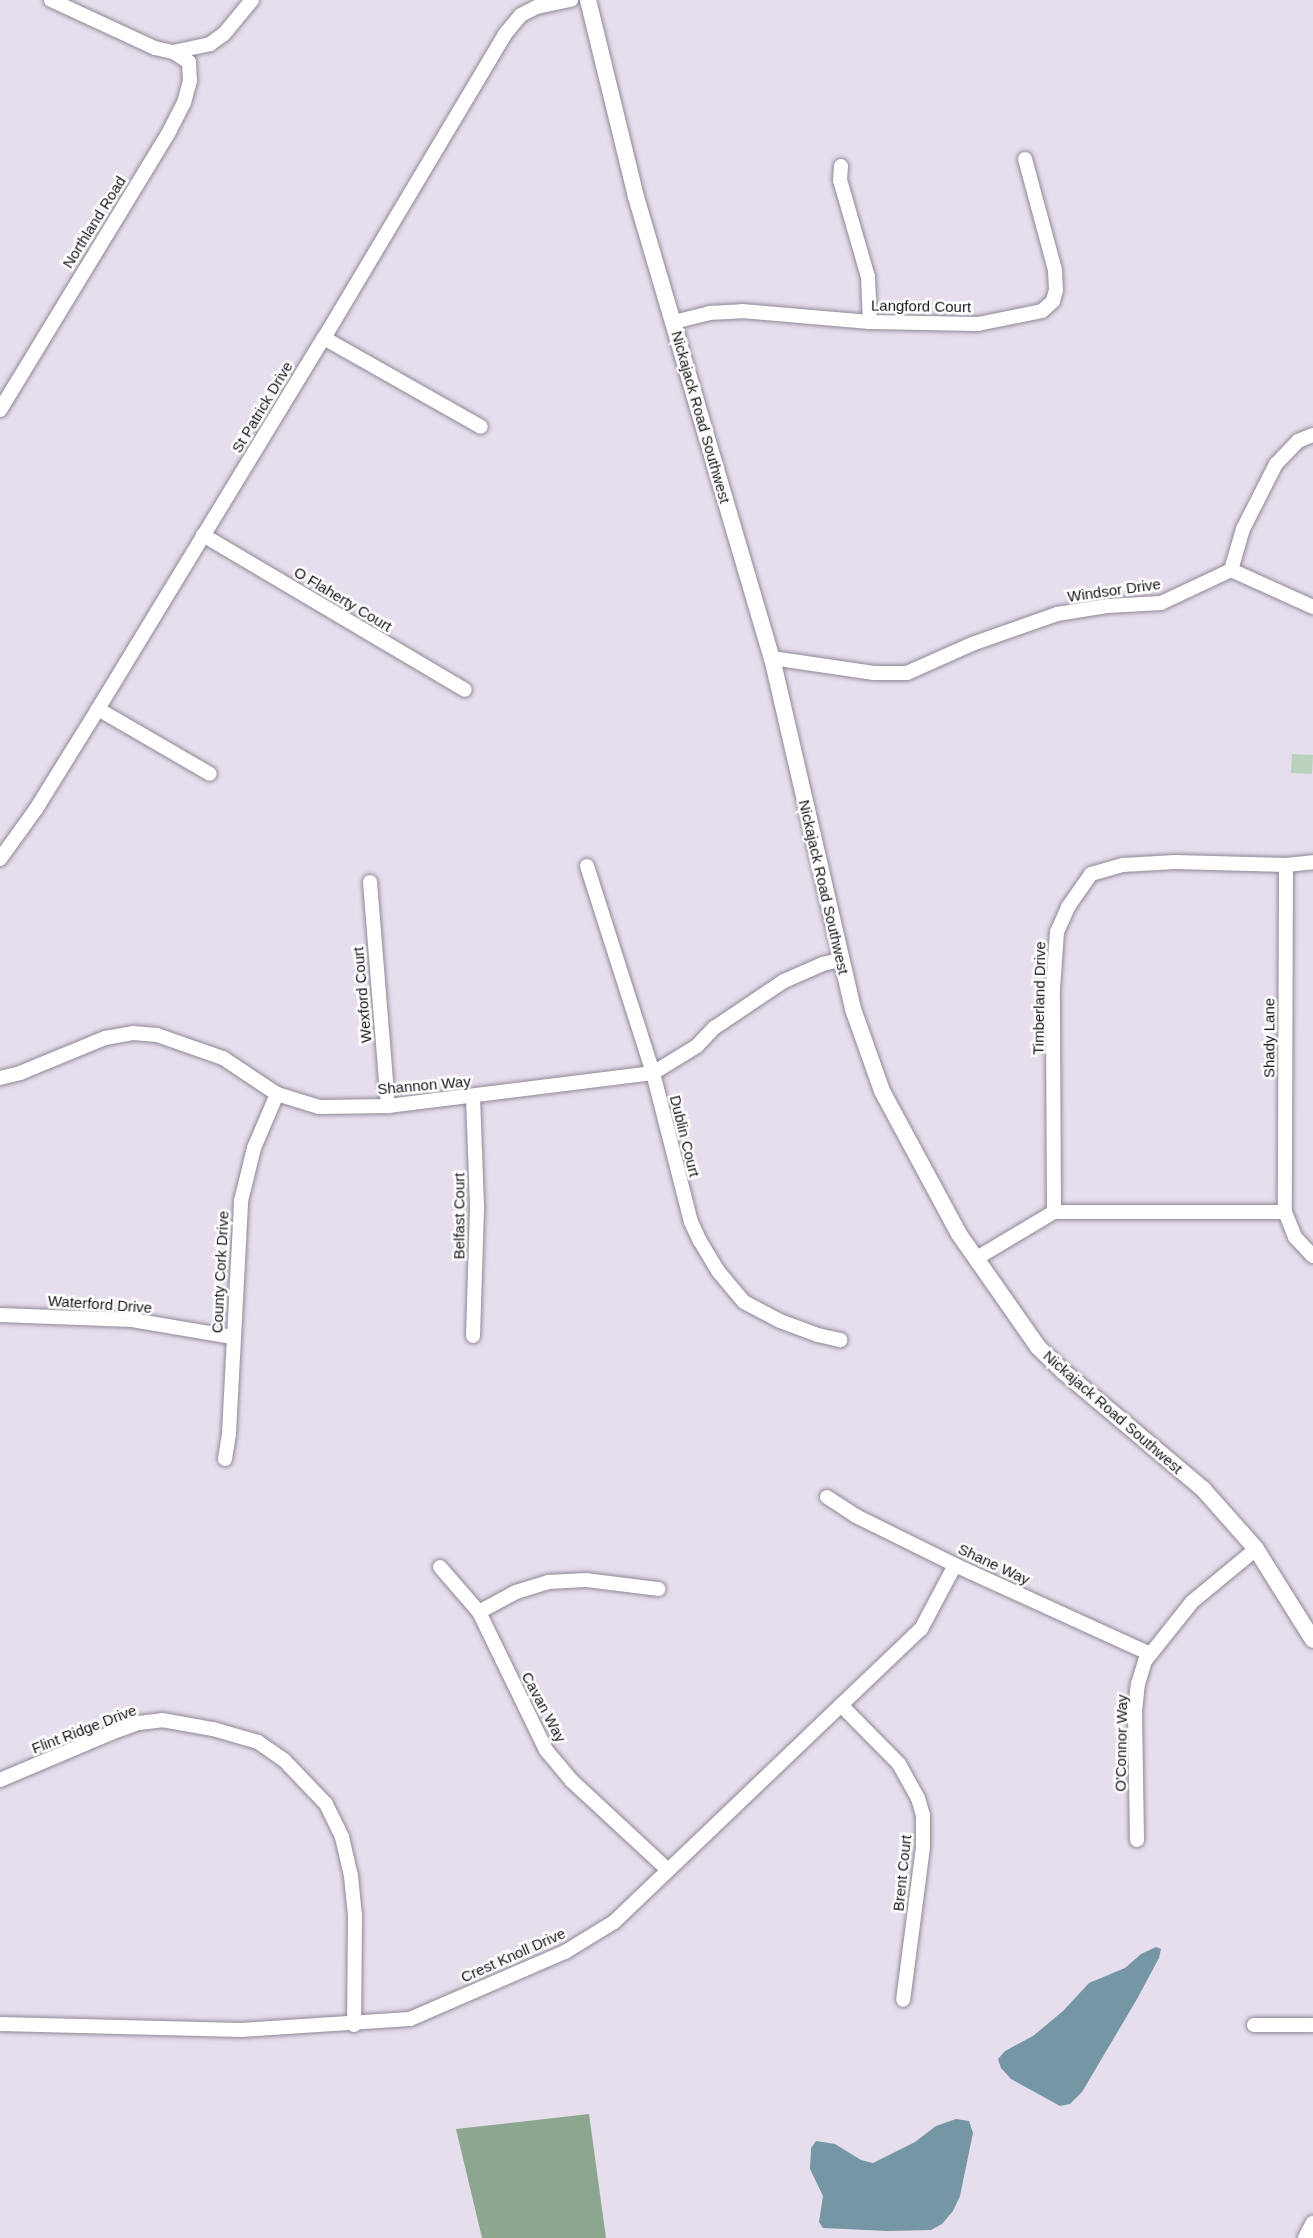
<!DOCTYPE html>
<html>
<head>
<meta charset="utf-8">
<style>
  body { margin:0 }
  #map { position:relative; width:1313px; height:2238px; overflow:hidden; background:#e6deed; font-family:Arial,sans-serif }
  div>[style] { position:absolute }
  .green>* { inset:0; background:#bad2bd; transform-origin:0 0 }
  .forest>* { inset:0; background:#8ca690 }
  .water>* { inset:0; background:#7596a4 }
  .roads { filter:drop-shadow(0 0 2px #908896) drop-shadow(0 0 2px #908896) }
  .minor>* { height:14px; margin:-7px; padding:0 7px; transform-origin:7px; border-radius:7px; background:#fff }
  .tertiary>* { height:16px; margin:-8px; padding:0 8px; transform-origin:8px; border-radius:8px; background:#fff }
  span { translate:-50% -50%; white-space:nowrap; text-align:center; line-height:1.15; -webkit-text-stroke:5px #fff; paint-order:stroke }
  .street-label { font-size:15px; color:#171419 }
</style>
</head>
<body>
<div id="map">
  <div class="green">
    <div style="left:1292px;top:754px;width:21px;height:19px;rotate:3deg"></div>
  </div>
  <div class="forest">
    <div style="clip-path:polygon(589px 2114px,606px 2238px,482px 2238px,456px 2129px)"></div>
  </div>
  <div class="water">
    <div style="clip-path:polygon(1156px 1947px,1161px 1949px,1159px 1958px,1137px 1999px,1082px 2092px,1070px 2104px,1060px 2106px,1011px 2079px,1001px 2068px,998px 2059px,1005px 2051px,1033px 2036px,1063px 2011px,1089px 1983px,1125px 1968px,1141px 1954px)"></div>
    <div style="clip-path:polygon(956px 2119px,969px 2121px,973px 2133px,960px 2196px,953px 2211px,942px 2224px,931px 2230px,888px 2231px,823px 2228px,819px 2222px,823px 2196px,810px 2169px,811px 2148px,816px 2141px,835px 2144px,861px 2160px,873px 2163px,915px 2142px,936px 2126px)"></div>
  </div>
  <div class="roads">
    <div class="minor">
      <div style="left:51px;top:0;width:115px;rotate:24.8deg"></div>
      <div style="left:155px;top:48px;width:18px;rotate:13deg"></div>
      <div style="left:173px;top:52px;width:38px;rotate:-12deg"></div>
      <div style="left:210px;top:44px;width:17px;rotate:-36deg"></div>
      <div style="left:224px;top:34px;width:44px;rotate:-50.5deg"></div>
      <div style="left:841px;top:166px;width:14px;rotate:94deg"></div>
      <div style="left:840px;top:180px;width:101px;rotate:73.9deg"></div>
      <div style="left:868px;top:277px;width:45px;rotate:87.5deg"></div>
      <div style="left:674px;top:322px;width:36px;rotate:-14deg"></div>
      <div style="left:709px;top:313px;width:33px;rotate:-3deg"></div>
      <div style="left:742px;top:311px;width:128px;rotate:4.9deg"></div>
      <div style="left:870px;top:322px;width:108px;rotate:1.1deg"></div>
      <div style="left:978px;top:324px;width:65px;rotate:-11.5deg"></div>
      <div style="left:1042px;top:311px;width:15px;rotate:-42deg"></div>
      <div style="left:1053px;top:301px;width:11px;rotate:-75deg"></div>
      <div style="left:1056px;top:290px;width:20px;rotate:-93deg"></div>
      <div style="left:1055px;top:270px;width:115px;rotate:-105.1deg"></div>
      <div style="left:324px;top:338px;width:180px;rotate:29.5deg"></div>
      <div style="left:0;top:410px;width:325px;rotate:-58.7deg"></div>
      <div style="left:169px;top:132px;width:33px;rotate:-63deg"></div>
      <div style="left:184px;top:103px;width:23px;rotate:-75deg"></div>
      <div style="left:190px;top:81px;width:19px;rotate:-93deg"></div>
      <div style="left:189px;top:62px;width:19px;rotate:-148deg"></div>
      <div style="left:203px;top:535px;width:304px;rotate:30.6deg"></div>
      <div style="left:1231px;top:570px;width:90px;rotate:24.3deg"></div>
      <div style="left:772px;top:658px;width:103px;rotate:8.4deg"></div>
      <div style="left:874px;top:673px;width:33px"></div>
      <div style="left:907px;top:673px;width:71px;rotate:-24deg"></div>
      <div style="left:972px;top:644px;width:90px;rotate:-19.4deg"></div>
      <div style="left:1057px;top:614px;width:52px;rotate:-8.9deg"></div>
      <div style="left:1108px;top:606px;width:53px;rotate:-3.2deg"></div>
      <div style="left:1161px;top:603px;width:77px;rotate:-25.2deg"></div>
      <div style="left:1231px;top:570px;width:43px;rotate:-73.7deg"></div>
      <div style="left:1243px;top:529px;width:73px;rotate:-63.1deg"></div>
      <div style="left:1276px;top:464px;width:32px;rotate:-46deg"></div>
      <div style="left:1298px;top:441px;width:16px;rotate:-22deg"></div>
      <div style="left:98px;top:709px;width:129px;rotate:30.1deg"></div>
      <div style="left:0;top:859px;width:62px;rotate:-54.2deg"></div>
      <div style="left:36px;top:809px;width:118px;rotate:-58.2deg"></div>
      <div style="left:98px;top:709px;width:434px;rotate:-58.7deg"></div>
      <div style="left:324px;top:338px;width:354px;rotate:-59.2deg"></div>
      <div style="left:505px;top:34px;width:25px;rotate:-50deg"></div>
      <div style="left:521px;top:15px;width:18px;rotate:-27deg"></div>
      <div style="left:537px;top:7px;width:35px;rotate:-12deg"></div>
      <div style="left:1286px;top:865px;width:347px;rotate:90.2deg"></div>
      <div style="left:1285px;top:1212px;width:27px;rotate:68deg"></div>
      <div style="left:1295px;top:1237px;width:26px;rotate:47deg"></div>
      <div style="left:587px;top:866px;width:217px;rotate:72.3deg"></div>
      <div style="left:653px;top:1073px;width:154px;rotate:75.7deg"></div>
      <div style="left:691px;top:1222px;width:21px;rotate:65deg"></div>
      <div style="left:700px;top:1241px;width:35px;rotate:59deg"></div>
      <div style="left:718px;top:1271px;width:40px;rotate:50deg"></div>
      <div style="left:744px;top:1302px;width:41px;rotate:27.8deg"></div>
      <div style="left:780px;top:1321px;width:40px;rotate:20.2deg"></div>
      <div style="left:818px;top:1335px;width:23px;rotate:13deg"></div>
      <div style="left:370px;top:882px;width:225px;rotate:85.4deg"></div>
      <div style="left:0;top:1078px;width:21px;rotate:-14deg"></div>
      <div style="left:20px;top:1073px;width:92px;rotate:-22.4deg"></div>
      <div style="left:105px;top:1038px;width:28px;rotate:-10deg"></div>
      <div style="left:133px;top:1033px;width:24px;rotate:5deg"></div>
      <div style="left:157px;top:1035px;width:70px;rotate:19.2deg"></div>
      <div style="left:223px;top:1058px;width:65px;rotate:33.7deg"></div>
      <div style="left:277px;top:1094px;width:44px;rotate:17.2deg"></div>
      <div style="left:319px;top:1107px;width:69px;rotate:-0.8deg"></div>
      <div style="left:388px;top:1106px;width:267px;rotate:-7.1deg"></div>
      <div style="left:653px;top:1073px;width:52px;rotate:-31.5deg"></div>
      <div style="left:697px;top:1046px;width:25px;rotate:-47deg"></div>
      <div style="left:714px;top:1028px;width:84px;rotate:-33.9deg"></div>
      <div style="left:784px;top:981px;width:43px;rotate:-23.6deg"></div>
      <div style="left:823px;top:964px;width:16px;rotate:-14deg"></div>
      <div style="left:1054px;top:1212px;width:231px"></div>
      <div style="left:977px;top:1258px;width:90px;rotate:-30.9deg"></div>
      <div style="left:1054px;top:1212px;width:223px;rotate:-90.3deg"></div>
      <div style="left:1053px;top:989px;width:57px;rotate:-86deg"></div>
      <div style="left:1057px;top:932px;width:27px;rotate:-66deg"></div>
      <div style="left:1068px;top:907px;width:40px;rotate:-55.1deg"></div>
      <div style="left:1091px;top:874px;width:33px;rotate:-16deg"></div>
      <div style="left:1123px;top:865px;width:52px;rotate:-3.3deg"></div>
      <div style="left:1175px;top:862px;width:111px;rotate:1.5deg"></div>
      <div style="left:1286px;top:865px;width:27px;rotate:-6deg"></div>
      <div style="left:0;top:1315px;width:132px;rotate:2.2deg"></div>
      <div style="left:132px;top:1320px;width:102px;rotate:9.6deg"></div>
      <div style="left:473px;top:1336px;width:130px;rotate:-88.2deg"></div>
      <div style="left:477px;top:1206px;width:109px;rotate:-92.1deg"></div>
      <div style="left:225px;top:1459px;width:26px;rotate:-81deg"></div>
      <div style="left:229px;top:1433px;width:232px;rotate:-87deg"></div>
      <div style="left:241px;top:1201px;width:55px;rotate:-76.2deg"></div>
      <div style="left:254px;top:1148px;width:59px;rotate:-66.9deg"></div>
      <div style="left:827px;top:1497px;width:35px;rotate:33deg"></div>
      <div style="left:856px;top:1516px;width:110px;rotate:26.3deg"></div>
      <div style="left:955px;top:1565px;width:214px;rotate:24.5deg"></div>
      <div style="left:440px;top:1567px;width:60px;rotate:49.1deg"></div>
      <div style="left:479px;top:1612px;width:153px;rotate:64.1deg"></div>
      <div style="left:546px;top:1750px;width:40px;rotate:50deg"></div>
      <div style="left:572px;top:1781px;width:131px;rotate:42.8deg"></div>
      <div style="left:479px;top:1612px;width:42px;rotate:-28.4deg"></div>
      <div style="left:516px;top:1592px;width:34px;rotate:-17deg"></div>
      <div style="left:548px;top:1582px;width:38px;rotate:-3deg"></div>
      <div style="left:586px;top:1580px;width:73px;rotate:7.1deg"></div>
      <div style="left:841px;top:1705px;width:83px;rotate:45.5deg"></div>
      <div style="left:899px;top:1764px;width:39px;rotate:61deg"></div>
      <div style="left:918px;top:1798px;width:18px;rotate:74deg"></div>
      <div style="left:923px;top:1815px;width:32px;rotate:90deg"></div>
      <div style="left:923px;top:1847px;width:154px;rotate:97.4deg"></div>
      <div style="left:0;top:1780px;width:121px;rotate:-22.9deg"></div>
      <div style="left:111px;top:1733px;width:30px;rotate:-20deg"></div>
      <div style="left:139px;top:1723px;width:23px;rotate:-7deg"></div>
      <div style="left:162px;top:1720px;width:52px;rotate:10deg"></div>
      <div style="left:213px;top:1729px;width:47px;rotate:16.1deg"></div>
      <div style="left:258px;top:1742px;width:32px;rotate:35deg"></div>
      <div style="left:284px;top:1760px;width:61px;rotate:46.3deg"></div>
      <div style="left:326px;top:1804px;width:37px;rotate:64deg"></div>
      <div style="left:342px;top:1837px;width:40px;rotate:77deg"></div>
      <div style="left:351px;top:1876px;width:40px;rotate:84.3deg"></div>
      <div style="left:355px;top:1916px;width:109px;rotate:90.5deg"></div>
      <div style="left:1137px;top:1840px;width:129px;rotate:-90.9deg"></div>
      <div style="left:1135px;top:1711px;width:27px;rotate:-84deg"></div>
      <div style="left:1138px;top:1684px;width:24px;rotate:-73deg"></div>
      <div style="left:1145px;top:1661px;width:75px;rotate:-51.5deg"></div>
      <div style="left:1192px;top:1602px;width:83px;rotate:-39.6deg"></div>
      <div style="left:0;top:2024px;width:241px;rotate:1.4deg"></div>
      <div style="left:241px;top:2030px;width:169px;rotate:-3.7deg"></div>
      <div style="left:410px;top:2019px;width:169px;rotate:-23.4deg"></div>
      <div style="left:565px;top:1952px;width:57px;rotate:-31.5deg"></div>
      <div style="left:614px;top:1922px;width:424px;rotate:-43.7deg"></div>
      <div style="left:921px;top:1629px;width:72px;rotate:-62deg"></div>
      <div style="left:1254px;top:2025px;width:59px"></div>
    </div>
    <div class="tertiary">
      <div style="left:588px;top:0;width:203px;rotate:76.3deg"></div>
      <div style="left:636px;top:197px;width:481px;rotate:73.6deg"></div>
      <div style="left:772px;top:658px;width:360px;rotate:77deg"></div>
      <div style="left:853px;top:1009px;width:87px;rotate:70.5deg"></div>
      <div style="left:882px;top:1091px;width:162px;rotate:61.7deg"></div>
      <div style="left:959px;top:1234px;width:138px;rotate:55deg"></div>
      <div style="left:1038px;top:1347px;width:36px;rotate:44deg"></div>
      <div style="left:1064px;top:1372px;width:182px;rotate:40.1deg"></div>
      <div style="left:1203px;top:1489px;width:80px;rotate:48.5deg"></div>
      <div style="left:1256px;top:1549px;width:107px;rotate:57.9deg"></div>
      <div style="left:1306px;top:2238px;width:16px;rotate:-63deg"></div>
    </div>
  </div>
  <div class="street-label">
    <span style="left:94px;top:222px;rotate:-58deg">Northland Road</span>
    <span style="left:921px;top:306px;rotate:1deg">Langford Court</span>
    <span style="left:262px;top:407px;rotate:-59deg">St Patrick Drive</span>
    <span style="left:701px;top:417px;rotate:74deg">Nickajack Road Southwest</span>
    <span style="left:1114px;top:590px;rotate:-8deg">Windsor Drive</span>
    <span style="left:343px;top:599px;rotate:31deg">O Flaherty Court</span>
    <span style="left:824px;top:887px;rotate:77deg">Nickajack Road Southwest</span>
    <span style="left:362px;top:995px;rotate:-95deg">Wexford Court</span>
    <span style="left:1039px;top:998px;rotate:-89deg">Timberland Drive</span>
    <span style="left:1269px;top:1038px;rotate:-90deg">Shady Lane</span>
    <span style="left:424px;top:1085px;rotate:-5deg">Shannon Way</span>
    <span style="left:685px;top:1136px;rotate:76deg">Dublin Court</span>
    <span style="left:459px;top:1216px;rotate:-90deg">Belfast Court</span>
    <span style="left:220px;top:1272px;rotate:-87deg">County Cork Drive</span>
    <span style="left:100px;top:1304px;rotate:4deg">Waterford Drive</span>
    <span style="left:1113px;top:1412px;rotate:41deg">Nickajack Road Southwest</span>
    <span style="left:994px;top:1564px;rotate:25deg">Shane Way</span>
    <span style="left:544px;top:1707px;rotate:62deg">Cavan Way</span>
    <span style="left:84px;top:1729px;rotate:-21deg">Flint Ridge Drive</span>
    <span style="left:1121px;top:1743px;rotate:-89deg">O'Connor Way</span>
    <span style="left:902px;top:1873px;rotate:-84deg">Brent Court</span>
    <span style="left:513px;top:1955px;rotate:-24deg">Crest Knoll Drive</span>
  </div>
</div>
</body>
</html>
